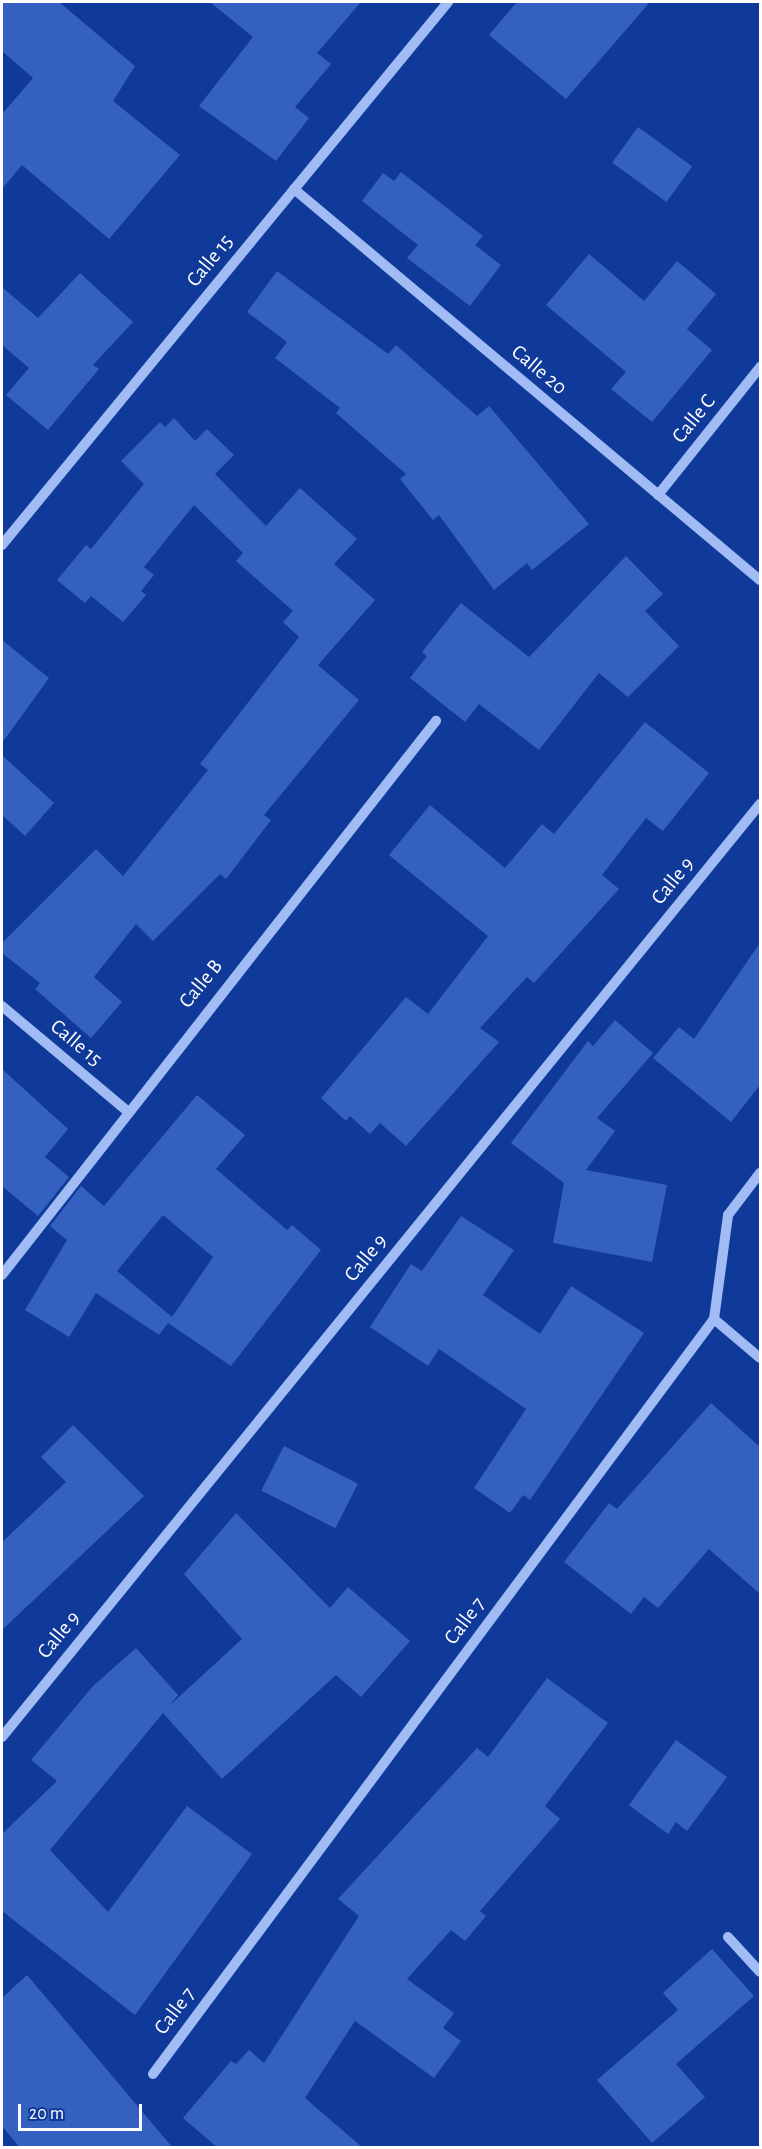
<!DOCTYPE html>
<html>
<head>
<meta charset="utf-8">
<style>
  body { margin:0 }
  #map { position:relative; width:762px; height:2149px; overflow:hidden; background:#103a99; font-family:"Alegreya Sans",sans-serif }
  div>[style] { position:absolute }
  .building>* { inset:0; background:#3460c0; transform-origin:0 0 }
  .minor>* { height:10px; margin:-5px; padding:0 5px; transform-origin:5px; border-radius:5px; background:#a1bcf5 }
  span { translate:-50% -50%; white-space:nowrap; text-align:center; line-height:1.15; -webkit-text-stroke:5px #103a99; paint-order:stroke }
  .street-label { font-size:21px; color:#fff }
  .frame { position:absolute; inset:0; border:3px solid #fff; pointer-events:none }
  .scale { position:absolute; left:18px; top:2104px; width:124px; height:27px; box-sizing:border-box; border:3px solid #fff; border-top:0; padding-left:8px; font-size:18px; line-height:21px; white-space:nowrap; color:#fff; -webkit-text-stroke:4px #103a99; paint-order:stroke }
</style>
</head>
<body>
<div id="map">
  <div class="building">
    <div style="clip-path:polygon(2px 2px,59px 2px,135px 66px,113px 101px,180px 155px,109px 239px,22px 165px,2px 189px,2px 114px,33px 78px,2px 51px)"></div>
    <div style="clip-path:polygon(210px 2px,361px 2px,317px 53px,331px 64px,295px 107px,309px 118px,276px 161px,199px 106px,253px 37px)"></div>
    <div style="clip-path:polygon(517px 2px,650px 2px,566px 99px,489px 35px)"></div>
    <div style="left:638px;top:127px;width:67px;height:44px;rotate:36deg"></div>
    <div style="clip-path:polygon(401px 172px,483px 236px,475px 245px,501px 265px,470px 306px,407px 258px,418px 245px,362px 201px,383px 173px,394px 181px)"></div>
    <div style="clip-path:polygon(589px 254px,644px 301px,677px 261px,716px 294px,687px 329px,712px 350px,652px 422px,611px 389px,626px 372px,546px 305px)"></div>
    <div style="clip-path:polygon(277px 271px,388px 354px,396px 345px,477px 416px,489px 406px,589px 524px,532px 570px,527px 563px,494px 590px,439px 515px,433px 520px,400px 479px,406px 474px,336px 413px,340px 408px,275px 358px,287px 342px,247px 312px)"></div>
    <div style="clip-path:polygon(80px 273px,133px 322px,93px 365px,99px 369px,48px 430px,6px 395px,29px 368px,2px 345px,2px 287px,38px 318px)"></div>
    <div style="clip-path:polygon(174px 418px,195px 441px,207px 429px,234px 455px,215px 474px,266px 526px,300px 488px,357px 539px,334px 564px,375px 600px,318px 665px,359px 700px,264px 815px,271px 820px,226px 879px,220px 874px,153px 941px,136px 924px,94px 977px,122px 1002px,91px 1038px,35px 989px,40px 983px,2px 953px,2px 943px,96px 849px,123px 876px,208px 770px,200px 764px,299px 637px,283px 622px,293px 611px,236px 561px,243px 553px,194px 505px,144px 567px,154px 575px,141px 591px,146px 595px,123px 622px,91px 596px,85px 603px,57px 580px,86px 545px,91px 549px,144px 484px,121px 461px,160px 422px,165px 427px)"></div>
    <div style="clip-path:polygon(626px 556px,663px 594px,645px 611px,679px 646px,628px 697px,599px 673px,539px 750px,479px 704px,465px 722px,410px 678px,427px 656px,422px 652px,461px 603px,529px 657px)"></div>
    <div style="clip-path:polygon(2px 640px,49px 678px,2px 743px)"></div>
    <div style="clip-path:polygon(645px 722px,709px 773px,663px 831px,646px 818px,602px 875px,619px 889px,534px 983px,527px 977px,480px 1028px,499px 1042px,406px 1146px,380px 1123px,370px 1134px,350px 1116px,346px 1121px,321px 1098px,406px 997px,428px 1014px,488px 936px,389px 855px,430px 805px,505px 868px,542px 824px,554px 834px)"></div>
    <div style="clip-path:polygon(2px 755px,54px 803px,25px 836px,2px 815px)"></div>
    <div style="clip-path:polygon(760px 943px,760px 1085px,731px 1122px,653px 1058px,679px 1027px,694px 1039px)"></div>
    <div style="clip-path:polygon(615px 1020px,653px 1053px,597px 1118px,615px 1131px,586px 1170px,667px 1185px,652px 1262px,553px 1243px,564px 1183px,511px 1143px,588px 1041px,593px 1046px)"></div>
    <div style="clip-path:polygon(2px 1069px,68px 1129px,45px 1157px,69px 1177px,38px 1216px,2px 1186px)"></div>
    <div style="clip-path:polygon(evenodd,197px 1095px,245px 1135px,216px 1169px,287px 1230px,292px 1225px,321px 1250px,231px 1366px,168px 1323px,159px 1335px,96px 1293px,69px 1337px,25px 1310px,67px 1240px,50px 1226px,81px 1186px,104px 1206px,197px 1095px,163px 1215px,213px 1257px,172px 1317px,117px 1271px,163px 1215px)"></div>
    <div style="clip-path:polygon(461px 1216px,514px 1250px,483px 1295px,540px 1334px,571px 1286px,644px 1333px,530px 1500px,523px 1495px,510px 1513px,474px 1488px,526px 1409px,439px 1349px,428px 1366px,370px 1327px,411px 1264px,422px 1271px)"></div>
    <div style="clip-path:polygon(711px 1403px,760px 1447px,760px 1594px,709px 1549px,658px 1608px,644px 1597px,631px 1614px,564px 1562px,609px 1503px,617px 1509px)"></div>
    <div style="clip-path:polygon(73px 1425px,144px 1496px,2px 1630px,2px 1542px,66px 1482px,41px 1457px)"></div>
    <div style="left:284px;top:1446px;width:83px;height:50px;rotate:27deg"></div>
    <div style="clip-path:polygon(236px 1513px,330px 1608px,348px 1587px,410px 1641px,361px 1697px,336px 1675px,222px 1779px,163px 1713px,50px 1850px,108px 1912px,187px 1806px,252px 1854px,135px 2015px,2px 1911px,2px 1834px,57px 1781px,31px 1760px,93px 1686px,136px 1648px,178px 1695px,169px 1706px,242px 1639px,184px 1574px)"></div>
    <div style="clip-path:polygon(547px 1678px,608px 1723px,545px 1806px,560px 1819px,480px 1911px,486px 1916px,465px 1941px,451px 1930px,407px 1979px,454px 2013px,443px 2028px,461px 2041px,434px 2078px,355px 2021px,305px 2098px,363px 2148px,218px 2148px,183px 2118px,231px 2061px,236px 2064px,249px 2050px,264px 2063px,359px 1916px,338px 1899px,477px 1748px,488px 1757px)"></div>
    <div style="clip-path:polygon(676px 1740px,727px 1777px,687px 1831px,676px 1822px,668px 1834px,629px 1805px)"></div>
    <div style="clip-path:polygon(712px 1949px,754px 1996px,676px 2064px,705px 2097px,652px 2143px,597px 2080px,678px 2010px,663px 1993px)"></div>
    <div style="clip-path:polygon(27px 1975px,173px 2148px,20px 2148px,2px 2126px,2px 1998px)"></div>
  </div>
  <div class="minor">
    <div style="left:294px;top:189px;width:608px;rotate:40deg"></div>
    <div style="left:658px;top:495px;width:164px;rotate:-51.4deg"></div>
    <div style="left:2px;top:545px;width:703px;rotate:-50.6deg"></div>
    <div style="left:2px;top:1006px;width:162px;rotate:40deg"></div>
    <div style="left:2px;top:1275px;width:704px;rotate:-51.93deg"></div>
    <div style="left:714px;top:1319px;width:60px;rotate:40.3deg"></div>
    <div style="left:2px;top:1737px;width:1202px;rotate:-50.91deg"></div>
    <div style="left:728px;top:1937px;width:47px;rotate:47.6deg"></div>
    <div style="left:153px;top:2074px;width:941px;rotate:-53.39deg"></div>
    <div style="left:714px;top:1319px;width:105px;rotate:-82.3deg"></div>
    <div style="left:728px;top:1215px;width:53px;rotate:-52.7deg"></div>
  </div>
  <div class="street-label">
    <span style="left:210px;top:261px;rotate:-51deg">Calle 15</span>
    <span style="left:539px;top:370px;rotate:40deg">Calle 20</span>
    <span style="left:694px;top:419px;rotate:-51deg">Calle C</span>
    <span style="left:673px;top:881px;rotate:-51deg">Calle 9</span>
    <span style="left:201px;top:984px;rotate:-51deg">Calle B</span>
    <span style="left:76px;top:1043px;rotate:40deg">Calle 15</span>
    <span style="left:366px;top:1258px;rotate:-51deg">Calle 9</span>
    <span style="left:465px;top:1621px;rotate:-53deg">Calle 7</span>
    <span style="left:59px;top:1635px;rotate:-51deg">Calle 9</span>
    <span style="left:175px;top:2011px;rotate:-53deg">Calle 7</span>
  </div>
  <div class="frame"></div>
  <div class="scale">20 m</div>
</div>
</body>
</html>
